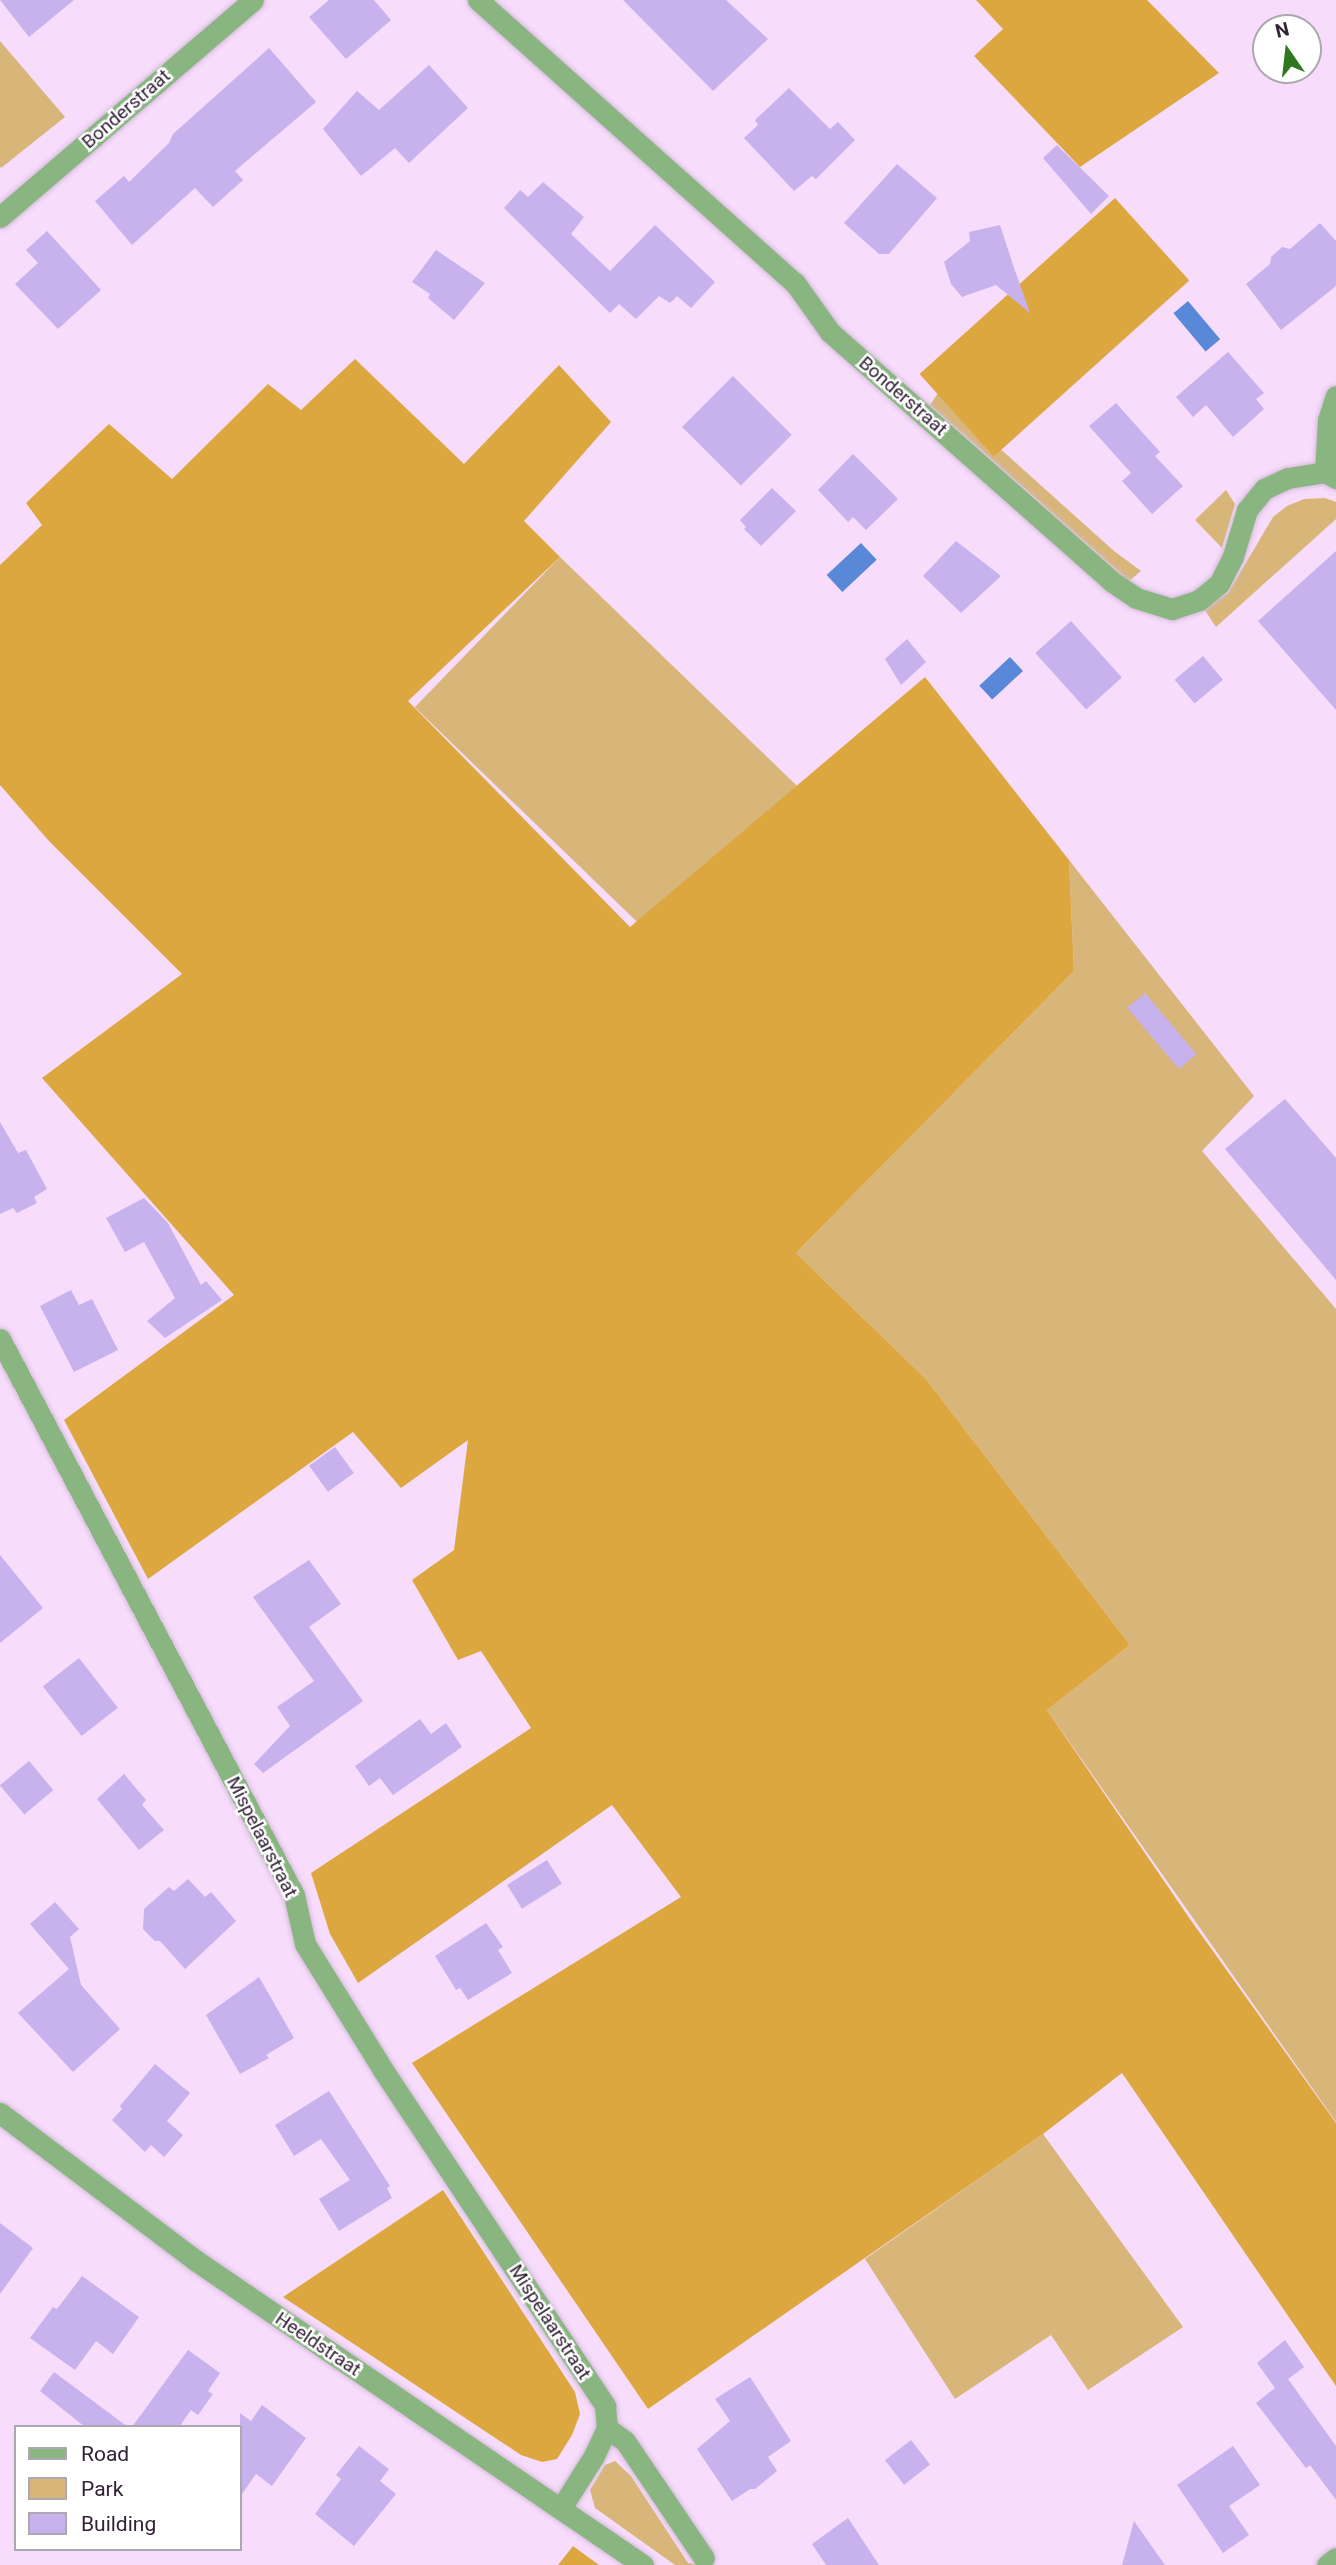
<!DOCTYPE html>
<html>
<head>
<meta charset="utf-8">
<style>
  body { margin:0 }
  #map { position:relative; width:1336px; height:2565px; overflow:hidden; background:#f7dcfc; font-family:Roboto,sans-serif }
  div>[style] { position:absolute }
  .green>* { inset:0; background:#d8b67a; transform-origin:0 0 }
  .forest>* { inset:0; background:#dda740; transform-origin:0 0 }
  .water>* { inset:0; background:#5988d9; transform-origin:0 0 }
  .building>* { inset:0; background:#c7b2ed; transform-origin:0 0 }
  .roads { filter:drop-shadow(0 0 2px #d4bbd8) drop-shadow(0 0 2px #d4bbd8) }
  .minor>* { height:21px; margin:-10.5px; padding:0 10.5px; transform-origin:10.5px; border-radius:10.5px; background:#89b581 }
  span { translate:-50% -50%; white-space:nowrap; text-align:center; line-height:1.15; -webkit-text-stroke:5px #fff; paint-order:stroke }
  .street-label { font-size:19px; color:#322236 }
  .legend { position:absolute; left:14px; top:2425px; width:228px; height:126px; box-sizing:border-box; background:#fff; border:2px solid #ada7af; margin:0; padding:9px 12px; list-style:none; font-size:21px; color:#322236 }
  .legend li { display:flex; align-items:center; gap:14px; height:35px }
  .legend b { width:35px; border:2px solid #ada7af }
  .north { position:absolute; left:1252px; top:14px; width:70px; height:70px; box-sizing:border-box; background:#fff; border:2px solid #ada7af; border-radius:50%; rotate:346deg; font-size:19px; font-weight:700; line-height:28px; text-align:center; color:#322236 }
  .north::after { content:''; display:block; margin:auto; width:24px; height:32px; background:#2e7920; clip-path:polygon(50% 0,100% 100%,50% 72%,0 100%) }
</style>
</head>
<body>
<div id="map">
  <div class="green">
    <div style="clip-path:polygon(0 41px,65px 117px,1px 168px,0 166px)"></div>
    <div style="clip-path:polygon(938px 393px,1114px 551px,1141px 571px,1129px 581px,930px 405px)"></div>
    <div style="clip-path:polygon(1226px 490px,1235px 504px,1222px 548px,1195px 520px)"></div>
    <div style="clip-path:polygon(1325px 498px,1336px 502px,1336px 519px,1216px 627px,1204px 609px,1228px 593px,1273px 517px,1287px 506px,1304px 499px)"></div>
    <div style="left:560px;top:557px;width:330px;height:209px;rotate:44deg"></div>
    <div style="clip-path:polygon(1069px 860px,1254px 1096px,1202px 1151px,1336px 1309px,1336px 2122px,1047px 1710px,1130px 1645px,926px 1379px,796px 1253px,1074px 971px)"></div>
    <div style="clip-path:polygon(1043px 2134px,1183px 2327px,1088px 2390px,1051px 2335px,955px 2399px,865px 2259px)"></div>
    <div style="clip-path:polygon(615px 2461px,631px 2476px,688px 2563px,701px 2565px,675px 2565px,595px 2508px,590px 2490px,605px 2465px)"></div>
  </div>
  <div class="forest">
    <div style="clip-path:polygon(976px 0,1147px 0,1219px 73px,1080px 167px,974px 56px,1003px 29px)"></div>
    <div style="left:1115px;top:198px;width:111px;height:263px;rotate:48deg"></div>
    <div style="clip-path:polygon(355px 359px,464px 464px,559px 365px,611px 422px,524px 521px,560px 557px,408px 701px,630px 927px,925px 677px,1069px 860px,1074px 971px,796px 1253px,926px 1379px,1130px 1645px,1047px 1710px,1190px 1919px,1336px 2123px,1336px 2386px,1122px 2073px,1043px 2134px,648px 2409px,412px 2063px,681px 1897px,612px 1805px,358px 1983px,330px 1934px,311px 1873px,531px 1728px,481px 1651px,458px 1660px,412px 1580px,454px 1550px,468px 1440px,401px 1488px,353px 1432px,148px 1579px,64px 1420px,234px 1295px,42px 1078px,182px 974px,49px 841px,0 785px,0 565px,42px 525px,26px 503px,109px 424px,172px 479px,268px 384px,301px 410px)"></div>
    <div style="clip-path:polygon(443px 2190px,575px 2392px,580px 2414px,572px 2435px,557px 2459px,542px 2462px,521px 2455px,283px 2297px)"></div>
    <div style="clip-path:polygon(573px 2546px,599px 2565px,558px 2565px)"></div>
  </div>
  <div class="water">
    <div style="left:1188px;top:301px;width:50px;height:19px;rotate:50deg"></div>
    <div style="left:861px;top:543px;width:23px;height:47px;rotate:47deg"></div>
    <div style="left:1010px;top:657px;width:19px;height:42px;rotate:47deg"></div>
  </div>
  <div class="building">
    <div style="clip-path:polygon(0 0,74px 0,29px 37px)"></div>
    <div style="clip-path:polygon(329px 0,374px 0,391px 20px,346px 59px,309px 17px)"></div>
    <div style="clip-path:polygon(623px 0,726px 0,768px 39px,713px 91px)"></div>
    <div style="clip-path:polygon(269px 48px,316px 102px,235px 171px,243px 180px,213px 207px,195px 188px,132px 245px,95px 201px,124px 176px,129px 182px,169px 143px,173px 134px)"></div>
    <div style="clip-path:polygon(429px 65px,468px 108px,409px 163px,395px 148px,361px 176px,323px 129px,357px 91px,379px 110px)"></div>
    <div style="clip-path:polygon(789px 88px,830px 129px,838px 122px,855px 140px,816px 179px,812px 176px,794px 191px,744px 138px,758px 125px,755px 120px)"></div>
    <div style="clip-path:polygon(1057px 145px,1109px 196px,1091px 214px,1043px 158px)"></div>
    <div style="clip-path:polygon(897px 164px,937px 198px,889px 254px,879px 254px,844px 223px)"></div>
    <div style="clip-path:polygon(543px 182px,584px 217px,571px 234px,610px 271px,655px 225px,715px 282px,691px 308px,677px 296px,670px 303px,659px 296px,636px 319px,619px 304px,610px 313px,504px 208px,520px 190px,528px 197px)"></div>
    <div style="clip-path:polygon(1320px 223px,1336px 241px,1336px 286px,1281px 330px,1246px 284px,1270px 264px,1271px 257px,1282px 247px,1290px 249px)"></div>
    <div style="clip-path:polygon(1000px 225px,1013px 265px,1030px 313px,996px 285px,962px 297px,951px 284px,944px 262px,970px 241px,969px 232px)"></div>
    <div style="clip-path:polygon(47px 231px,101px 290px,58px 329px,15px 284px,38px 263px,26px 250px)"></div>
    <div style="clip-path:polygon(436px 250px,485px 283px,454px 320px,428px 298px,430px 294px,412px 282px)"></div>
    <div style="clip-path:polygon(1228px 352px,1264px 393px,1256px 399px,1264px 409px,1233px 437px,1206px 405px,1193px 417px,1176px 397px)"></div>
    <div style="left:733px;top:376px;width:83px;height:72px;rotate:45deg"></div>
    <div style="clip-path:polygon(1116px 403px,1160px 452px,1155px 456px,1183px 486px,1152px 514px,1122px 481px,1131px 473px,1089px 426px)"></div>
    <div style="clip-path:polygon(853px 454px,898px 499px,866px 530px,853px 517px,848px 522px,818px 490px)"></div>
    <div style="clip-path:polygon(772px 488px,796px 511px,761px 546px,744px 529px,746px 527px,740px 520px)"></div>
    <div style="clip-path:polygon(956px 541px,1001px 576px,961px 613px,923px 576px)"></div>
    <div style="clip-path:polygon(1336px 551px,1336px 710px,1258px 621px)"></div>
    <div style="left:1071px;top:621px;width:76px;height:48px;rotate:48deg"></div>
    <div style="clip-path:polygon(907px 639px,926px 662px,901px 685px,885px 659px)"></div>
    <div style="left:1203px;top:656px;width:31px;height:37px;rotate:50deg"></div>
    <div style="left:1145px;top:993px;width:80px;height:23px;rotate:50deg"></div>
    <div style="clip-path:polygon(1285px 1099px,1336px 1158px,1336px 1280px,1225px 1149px)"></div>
    <div style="clip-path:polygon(0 1122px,18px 1153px,26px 1150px,47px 1189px,34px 1197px,37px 1203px,17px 1213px,13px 1208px,0 1214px)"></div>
    <div style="clip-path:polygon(144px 1198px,168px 1223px,201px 1285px,206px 1281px,222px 1300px,165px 1338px,147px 1321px,175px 1298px,144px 1242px,125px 1252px,106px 1218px)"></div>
    <div style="clip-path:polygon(71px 1290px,79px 1305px,92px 1299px,118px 1350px,74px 1372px,40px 1306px)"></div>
    <div style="left:335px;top:1447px;width:32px;height:32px;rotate:54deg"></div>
    <div style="clip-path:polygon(0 1555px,43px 1608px,0 1643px)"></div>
    <div style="clip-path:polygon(309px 1560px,341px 1604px,309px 1627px,363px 1701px,263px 1773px,254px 1764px,290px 1726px,277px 1707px,314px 1681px,253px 1597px)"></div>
    <div style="left:79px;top:1658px;width:63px;height:46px;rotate:52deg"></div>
    <div style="clip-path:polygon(420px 1719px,431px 1734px,446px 1723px,462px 1747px,393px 1795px,380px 1778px,369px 1786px,355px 1766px)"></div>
    <div style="left:29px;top:1761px;width:38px;height:38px;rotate:50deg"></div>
    <div style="clip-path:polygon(124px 1774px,146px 1800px,142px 1805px,164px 1830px,139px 1850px,97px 1799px)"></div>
    <div style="left:547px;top:1860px;width:28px;height:47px;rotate:58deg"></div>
    <div style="clip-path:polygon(188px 1879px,205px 1897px,211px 1892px,236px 1921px,185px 1969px,160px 1941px,155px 1941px,143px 1929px,144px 1909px,169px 1887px,174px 1891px)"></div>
    <div style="clip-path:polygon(55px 1902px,79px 1929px,70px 1937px,81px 1985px,120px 2029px,73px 2072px,18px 2013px,69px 1969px,30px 1924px)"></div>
    <div style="clip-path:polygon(486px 1923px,503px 1947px,498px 1950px,512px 1973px,468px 2000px,460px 1988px,456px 1990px,435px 1956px)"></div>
    <div style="clip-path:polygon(259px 1977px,294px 2038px,266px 2055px,269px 2058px,240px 2074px,206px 2015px)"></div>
    <div style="clip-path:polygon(155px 2064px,190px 2093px,167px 2121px,183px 2135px,164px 2157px,151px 2145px,145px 2152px,112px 2120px,122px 2109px,120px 2106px)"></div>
    <div style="clip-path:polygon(329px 2091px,390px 2186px,387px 2188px,392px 2198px,339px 2231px,319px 2199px,350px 2180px,321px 2139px,294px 2156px,275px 2125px)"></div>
    <div style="clip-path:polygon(0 2223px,33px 2248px,0 2294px)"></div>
    <div style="clip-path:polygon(82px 2276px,139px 2317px,113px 2354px,96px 2341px,75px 2370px,30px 2338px,53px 2307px,57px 2309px)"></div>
    <div style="clip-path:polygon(1285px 2340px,1304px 2367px,1288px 2379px,1336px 2446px,1336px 2500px,1310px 2465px,1306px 2468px,1256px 2403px,1275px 2388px,1257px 2363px)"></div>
    <div style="clip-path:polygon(188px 2350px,220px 2373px,208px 2391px,213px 2394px,198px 2415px,191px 2410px,179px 2427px,132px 2427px)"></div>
    <div style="clip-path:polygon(54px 2372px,128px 2427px,85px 2427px,40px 2391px)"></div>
    <div style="clip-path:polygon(750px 2377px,791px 2441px,768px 2457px,777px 2471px,755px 2489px,750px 2489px,732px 2501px,697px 2449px,730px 2421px,715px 2399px)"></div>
    <div style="clip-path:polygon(262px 2405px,306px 2438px,272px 2486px,256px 2474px,240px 2497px,240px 2413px,251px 2421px)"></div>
    <div style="left:911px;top:2440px;width:31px;height:33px;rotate:52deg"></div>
    <div style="clip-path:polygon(359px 2446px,389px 2469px,380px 2481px,396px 2494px,354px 2546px,315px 2514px,341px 2479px,336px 2475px)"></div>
    <div style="clip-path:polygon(1233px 2446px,1260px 2485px,1229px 2506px,1249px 2535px,1223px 2553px,1177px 2485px)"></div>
    <div style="clip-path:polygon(848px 2518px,879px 2565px,826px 2565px,812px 2544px)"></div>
    <div style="clip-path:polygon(1134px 2521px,1165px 2565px,1122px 2565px)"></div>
  </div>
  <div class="roads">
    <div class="minor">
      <div style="left:478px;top:0;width:425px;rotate:41.8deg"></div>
      <div style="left:795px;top:283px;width:60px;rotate:54.5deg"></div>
      <div style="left:830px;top:332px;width:375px;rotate:41.5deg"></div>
      <div style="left:1111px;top:581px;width:30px;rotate:34deg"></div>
      <div style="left:1136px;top:598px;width:38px;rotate:17deg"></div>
      <div style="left:1172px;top:609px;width:28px;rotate:-18deg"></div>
      <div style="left:1199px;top:600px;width:26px;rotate:-39deg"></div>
      <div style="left:1219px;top:584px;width:31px;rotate:-63deg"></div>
      <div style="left:1233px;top:556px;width:48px;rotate:-73.1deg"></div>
      <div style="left:1247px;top:510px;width:27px;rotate:-51deg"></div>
      <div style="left:1264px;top:489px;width:26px;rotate:-25deg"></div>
      <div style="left:1288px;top:478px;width:37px;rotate:-9deg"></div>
      <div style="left:1325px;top:472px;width:13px;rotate:29deg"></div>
      <div style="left:0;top:217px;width:333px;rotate:-40.6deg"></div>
      <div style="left:1325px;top:472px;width:52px;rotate:-86.7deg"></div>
      <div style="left:1328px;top:420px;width:25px;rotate:-72deg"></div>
      <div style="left:0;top:1339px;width:629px;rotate:62.13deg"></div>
      <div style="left:294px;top:1895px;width:50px;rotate:77.3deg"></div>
      <div style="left:305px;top:1944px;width:148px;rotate:58.2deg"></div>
      <div style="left:383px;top:2070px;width:403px;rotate:56.5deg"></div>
      <div style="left:605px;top:2406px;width:22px;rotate:85deg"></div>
      <div style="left:607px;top:2428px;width:31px;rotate:115deg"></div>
      <div style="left:594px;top:2456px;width:62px;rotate:122.4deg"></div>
      <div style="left:0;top:2113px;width:244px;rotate:37deg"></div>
      <div style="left:195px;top:2260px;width:542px;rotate:34.25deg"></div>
      <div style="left:607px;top:2428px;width:22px;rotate:36deg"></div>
      <div style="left:625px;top:2441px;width:141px;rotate:56deg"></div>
      <div style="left:1327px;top:2565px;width:11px;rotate:-38deg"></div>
    </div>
  </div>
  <div class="street-label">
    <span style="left:126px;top:109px;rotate:-41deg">Bonderstraat</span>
    <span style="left:903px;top:396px;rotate:41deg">Bonderstraat</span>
    <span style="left:262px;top:1837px;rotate:63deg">Mispelaarstraat</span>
    <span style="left:550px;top:2322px;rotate:57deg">Mispelaarstraat</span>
    <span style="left:318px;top:2344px;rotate:34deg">Heeldstraat</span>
  </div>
  <ul class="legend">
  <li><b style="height:9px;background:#89b581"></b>Road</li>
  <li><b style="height:19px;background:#d8b67a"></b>Park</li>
  <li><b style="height:19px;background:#c7b2ed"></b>Building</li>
  </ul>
  <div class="north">N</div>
</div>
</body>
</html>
